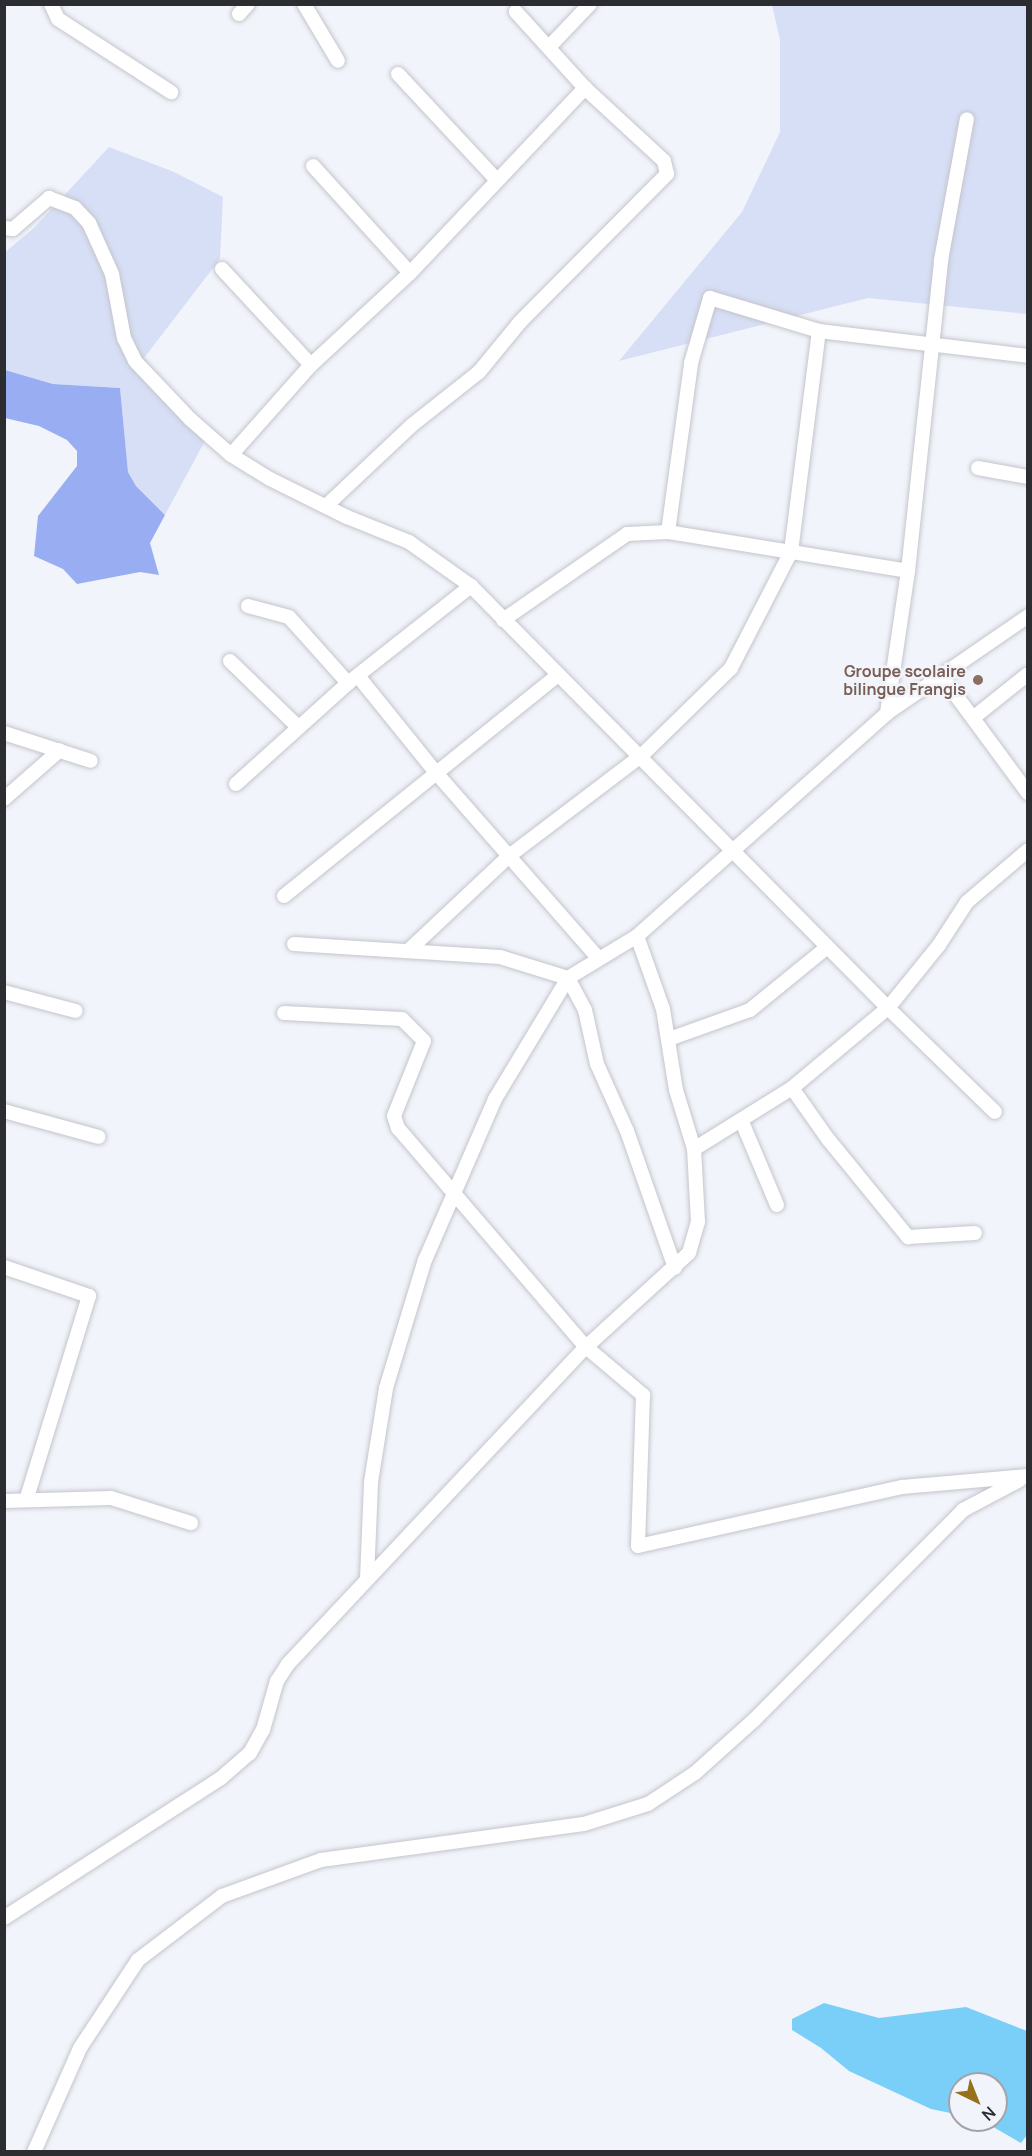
<!DOCTYPE html>
<html>
<head>
<meta charset="utf-8">
<style>
  body { margin:0 }
  #map { position:relative; width:1032px; height:2156px; overflow:hidden; background:#f2f4fb; font-family:Manrope,sans-serif }
  div>[style] { position:absolute }
  .green>* { inset:0; background:#d7dff6 }
  .forest>* { inset:0; background:#99aef2 }
  .water>* { inset:0; background:#7acff8 }
  .roads { filter:drop-shadow(0 0 2px #c3c5cb) drop-shadow(0 0 2px #c3c5cb) }
  .minor>* { height:14px; margin:-7px; padding:0 7px; transform-origin:7px; border-radius:7px; background:#fff }
  .dots>* { width:16px; height:16px; translate:-50% -50%; box-sizing:border-box; border:3px solid #f2f4fb; border-radius:50% }
  span { translate:-50% -50%; white-space:nowrap; text-align:center; line-height:1.15; -webkit-text-stroke:5px #f2f4fb; paint-order:stroke }
  .education-label { font-size:16px; color:#785e54; font-weight:700 }
  .right { translate:-100% -50%; text-align:right }
  .frame { position:absolute; inset:0; border:6px solid #2c2d30; pointer-events:none }
  .north { position:absolute; left:948px; top:2072px; width:60px; height:60px; box-sizing:border-box; background:#f2f4fb; border:2px solid #a3a4aa; border-radius:50%; rotate:137deg; font-size:16px; font-weight:700; line-height:24px; text-align:center; color:#2c2d30 }
  .north::after { content:''; display:block; margin:auto; width:21px; height:27px; background:#96701a; clip-path:polygon(50% 0,100% 100%,50% 72%,0 100%) }
</style>
</head>
<body>
<div id="map">
  <div class="green">
    <div style="clip-path:polygon(772px 5px,1027px 5px,1027px 314px,868px 298px,619px 361px,742px 212px,780px 132px,780px 40px)"></div>
    <div style="clip-path:polygon(109px 147px,174px 172px,223px 197px,220px 259px,144px 358px,206px 439px,165px 515px,136px 486px,128px 472px,120px 388px,53px 384px,5px 370px,4px 253px,34px 228px)"></div>
  </div>
  <div class="forest">
    <div style="clip-path:polygon(5px 370px,53px 384px,120px 388px,128px 472px,136px 486px,165px 515px,150px 543px,159px 575px,140px 572px,77px 584px,63px 569px,34px 556px,38px 516px,77px 466px,77px 451px,67px 440px,39px 426px,5px 418px)"></div>
  </div>
  <div class="water">
    <div style="clip-path:polygon(824px 2003px,879px 2018px,966px 2007px,1027px 2031px,1027px 2135px,1021px 2143px,981px 2120px,996px 2120px,996px 2084px,960px 2084px,960px 2115px,931px 2109px,849px 2071px,821px 2048px,792px 2030px,792px 2019px)"></div>
  </div>
  <div class="roads">
    <div class="minor">
      <div style="left:51px;top:4px;width:17px;rotate:65deg"></div>
      <div style="left:58px;top:19px;width:135px;rotate:32.9deg"></div>
      <div style="left:304px;top:4px;width:66px;rotate:59.2deg"></div>
      <div style="left:239px;top:14px;width:13px;rotate:-48deg"></div>
      <div style="left:550px;top:46px;width:58px;rotate:-46.4deg"></div>
      <div style="left:398px;top:74px;width:145px;rotate:47deg"></div>
      <div style="left:313px;top:166px;width:144px;rotate:47.8deg"></div>
      <div style="left:4px;top:228px;width:9px;rotate:6deg"></div>
      <div style="left:13px;top:229px;width:48px;rotate:-40.7deg"></div>
      <div style="left:49px;top:198px;width:28px;rotate:21deg"></div>
      <div style="left:75px;top:208px;width:21px;rotate:47deg"></div>
      <div style="left:89px;top:223px;width:56px;rotate:65.7deg"></div>
      <div style="left:112px;top:274px;width:65px;rotate:79.4deg"></div>
      <div style="left:124px;top:338px;width:25px;rotate:64deg"></div>
      <div style="left:135px;top:361px;width:80px;rotate:46.5deg"></div>
      <div style="left:190px;top:419px;width:55px;rotate:41.3deg"></div>
      <div style="left:231px;top:455px;width:46px;rotate:31.6deg"></div>
      <div style="left:270px;top:479px;width:86px;rotate:26.3deg"></div>
      <div style="left:347px;top:517px;width:67px;rotate:22deg"></div>
      <div style="left:409px;top:542px;width:76px;rotate:35.4deg"></div>
      <div style="left:471px;top:586px;width:593px;rotate:45.34deg"></div>
      <div style="left:888px;top:1008px;width:81px;rotate:-51deg"></div>
      <div style="left:939px;top:945px;width:51px;rotate:-56.9deg"></div>
      <div style="left:967px;top:902px;width:80px;rotate:-40.4deg"></div>
      <div style="left:222px;top:269px;width:131px;rotate:47.2deg"></div>
      <div style="left:231px;top:455px;width:120px;rotate:-48.4deg"></div>
      <div style="left:311px;top:365px;width:135px;rotate:-42.9deg"></div>
      <div style="left:410px;top:273px;width:255px;rotate:-46.6deg"></div>
      <div style="left:978px;top:468px;width:51px;rotate:10.2deg"></div>
      <div style="left:326px;top:506px;width:118px;rotate:-43.3deg"></div>
      <div style="left:412px;top:425px;width:85px;rotate:-38.3deg"></div>
      <div style="left:479px;top:372px;width:65px;rotate:-50.6deg"></div>
      <div style="left:520px;top:322px;width:209px;rotate:-45.2deg"></div>
      <div style="left:667px;top:174px;width:13px;rotate:-103deg"></div>
      <div style="left:664px;top:161px;width:108px;rotate:-137.3deg"></div>
      <div style="left:585px;top:88px;width:103px;rotate:-132.2deg"></div>
      <div style="left:668px;top:532px;width:171px;rotate:-82.2deg"></div>
      <div style="left:691px;top:363px;width:68px;rotate:-73.7deg"></div>
      <div style="left:710px;top:298px;width:114px;rotate:16.8deg"></div>
      <div style="left:819px;top:331px;width:210px;rotate:6.8deg"></div>
      <div style="left:248px;top:606px;width:42px;rotate:15deg"></div>
      <div style="left:289px;top:617px;width:89px;rotate:48.2deg"></div>
      <div style="left:503px;top:620px;width:151px;rotate:-34.7deg"></div>
      <div style="left:627px;top:534px;width:41px;rotate:-2.8deg"></div>
      <div style="left:668px;top:532px;width:243px;rotate:9.2deg"></div>
      <div style="left:230px;top:661px;width:95px;rotate:44.1deg"></div>
      <div style="left:941px;top:675px;width:147px;rotate:53.6deg"></div>
      <div style="left:358px;top:676px;width:127px;rotate:51.1deg"></div>
      <div style="left:438px;top:775px;width:244px;rotate:48.8deg"></div>
      <div style="left:887px;top:713px;width:144px;rotate:-81.6deg"></div>
      <div style="left:908px;top:571px;width:313px;rotate:-83.9deg"></div>
      <div style="left:941px;top:260px;width:143px;rotate:-79.6deg"></div>
      <div style="left:973px;top:718px;width:70px;rotate:-38.7deg"></div>
      <div style="left:4px;top:733px;width:91px;rotate:17.8deg"></div>
      <div style="left:236px;top:784px;width:151px;rotate:-42deg"></div>
      <div style="left:348px;top:683px;width:157px;rotate:-38.3deg"></div>
      <div style="left:4px;top:799px;width:74px;rotate:-41.2deg"></div>
      <div style="left:284px;top:896px;width:351px;rotate:-38.9deg"></div>
      <div style="left:637px;top:936px;width:77px;rotate:70.4deg"></div>
      <div style="left:663px;top:1009px;width:82px;rotate:80.9deg"></div>
      <div style="left:676px;top:1090px;width:62px;rotate:73deg"></div>
      <div style="left:294px;top:944px;width:206px;rotate:3.6deg"></div>
      <div style="left:500px;top:957px;width:71px;rotate:17.2deg"></div>
      <div style="left:568px;top:978px;width:81px;rotate:-31.3deg"></div>
      <div style="left:637px;top:936px;width:335px;rotate:-41.7deg"></div>
      <div style="left:887px;top:713px;width:171px;rotate:-34.5deg"></div>
      <div style="left:410px;top:949px;width:136px;rotate:-43.2deg"></div>
      <div style="left:509px;top:856px;width:167px;rotate:-37.2deg"></div>
      <div style="left:642px;top:755px;width:124px;rotate:-44.3deg"></div>
      <div style="left:731px;top:668px;width:131px;rotate:-62.7deg"></div>
      <div style="left:791px;top:552px;width:223px;rotate:-82.8deg"></div>
      <div style="left:568px;top:978px;width:36px;rotate:62deg"></div>
      <div style="left:585px;top:1010px;width:55px;rotate:77.5deg"></div>
      <div style="left:597px;top:1064px;width:73px;rotate:65.9deg"></div>
      <div style="left:627px;top:1131px;width:145px;rotate:70.7deg"></div>
      <div style="left:4px;top:992px;width:74px;rotate:14.8deg"></div>
      <div style="left:284px;top:1013px;width:118px;rotate:2.9deg"></div>
      <div style="left:402px;top:1019px;width:31px;rotate:45deg"></div>
      <div style="left:424px;top:1041px;width:81px;rotate:111.8deg"></div>
      <div style="left:394px;top:1116px;width:13px;rotate:72deg"></div>
      <div style="left:398px;top:1128px;width:289px;rotate:49.4deg"></div>
      <div style="left:586px;top:1347px;width:139px;rotate:-42.4deg"></div>
      <div style="left:689px;top:1253px;width:32px;rotate:-74deg"></div>
      <div style="left:698px;top:1222px;width:73px;rotate:-93.1deg"></div>
      <div style="left:694px;top:1149px;width:115px;rotate:-31.9deg"></div>
      <div style="left:792px;top:1088px;width:125px;rotate:-39.8deg"></div>
      <div style="left:888px;top:1008px;width:149px;rotate:44.2deg"></div>
      <div style="left:669px;top:1039px;width:86px;rotate:-19.7deg"></div>
      <div style="left:750px;top:1010px;width:98px;rotate:-39.2deg"></div>
      <div style="left:792px;top:1088px;width:62px;rotate:54.8deg"></div>
      <div style="left:828px;top:1139px;width:127px;rotate:50.8deg"></div>
      <div style="left:908px;top:1237px;width:67px;rotate:-3.4deg"></div>
      <div style="left:4px;top:1111px;width:98px;rotate:15.3deg"></div>
      <div style="left:742px;top:1122px;width:90px;rotate:67.1deg"></div>
      <div style="left:4px;top:1267px;width:90px;rotate:18.8deg"></div>
      <div style="left:89px;top:1296px;width:211px;rotate:107.1deg"></div>
      <div style="left:4px;top:1501px;width:107px;rotate:-1.6deg"></div>
      <div style="left:111px;top:1498px;width:84px;rotate:17.4deg"></div>
      <div style="left:367px;top:1579px;width:97px;rotate:-87.6deg"></div>
      <div style="left:371px;top:1482px;width:95px;rotate:-80.9deg"></div>
      <div style="left:386px;top:1388px;width:134px;rotate:-73.1deg"></div>
      <div style="left:425px;top:1260px;width:176px;rotate:-66.5deg"></div>
      <div style="left:495px;top:1099px;width:141px;rotate:-58.9deg"></div>
      <div style="left:4px;top:1918px;width:258px;rotate:-32.8deg"></div>
      <div style="left:221px;top:1778px;width:38px;rotate:-41deg"></div>
      <div style="left:250px;top:1753px;width:26px;rotate:-61deg"></div>
      <div style="left:263px;top:1730px;width:51px;rotate:-74.1deg"></div>
      <div style="left:277px;top:1681px;width:20px;rotate:-57deg"></div>
      <div style="left:288px;top:1664px;width:435px;rotate:-46.8deg"></div>
      <div style="left:586px;top:1347px;width:75px;rotate:40.1deg"></div>
      <div style="left:643px;top:1395px;width:151px;rotate:91.9deg"></div>
      <div style="left:638px;top:1546px;width:271px;rotate:-12.6deg"></div>
      <div style="left:902px;top:1487px;width:126px;rotate:-5deg"></div>
      <div style="left:34px;top:2152px;width:114px;rotate:-66.1deg"></div>
      <div style="left:80px;top:2048px;width:105px;rotate:-56.6deg"></div>
      <div style="left:138px;top:1960px;width:106px;rotate:-37.3deg"></div>
      <div style="left:222px;top:1896px;width:105px;rotate:-20deg"></div>
      <div style="left:321px;top:1860px;width:265px;rotate:-7.8deg"></div>
      <div style="left:584px;top:1824px;width:67px;rotate:-17.4deg"></div>
      <div style="left:648px;top:1804px;width:56px;rotate:-33.4deg"></div>
      <div style="left:695px;top:1773px;width:79px;rotate:-41.9deg"></div>
      <div style="left:754px;top:1720px;width:296px;rotate:-45.1deg"></div>
      <div style="left:963px;top:1510px;width:64px;rotate:-27.8deg"></div>
    </div>
  </div>
  <div class="dots">
    <div style="left:978px;top:680px;background:#8d6e63"></div>
  </div>
  <div class="education-label">
    <span class="right" style="left:966px;top:680px">Groupe scolaire<br>bilingue Frangis</span>
  </div>
  <div class="frame"></div>
  <div class="north">N</div>
</div>
</body>
</html>
